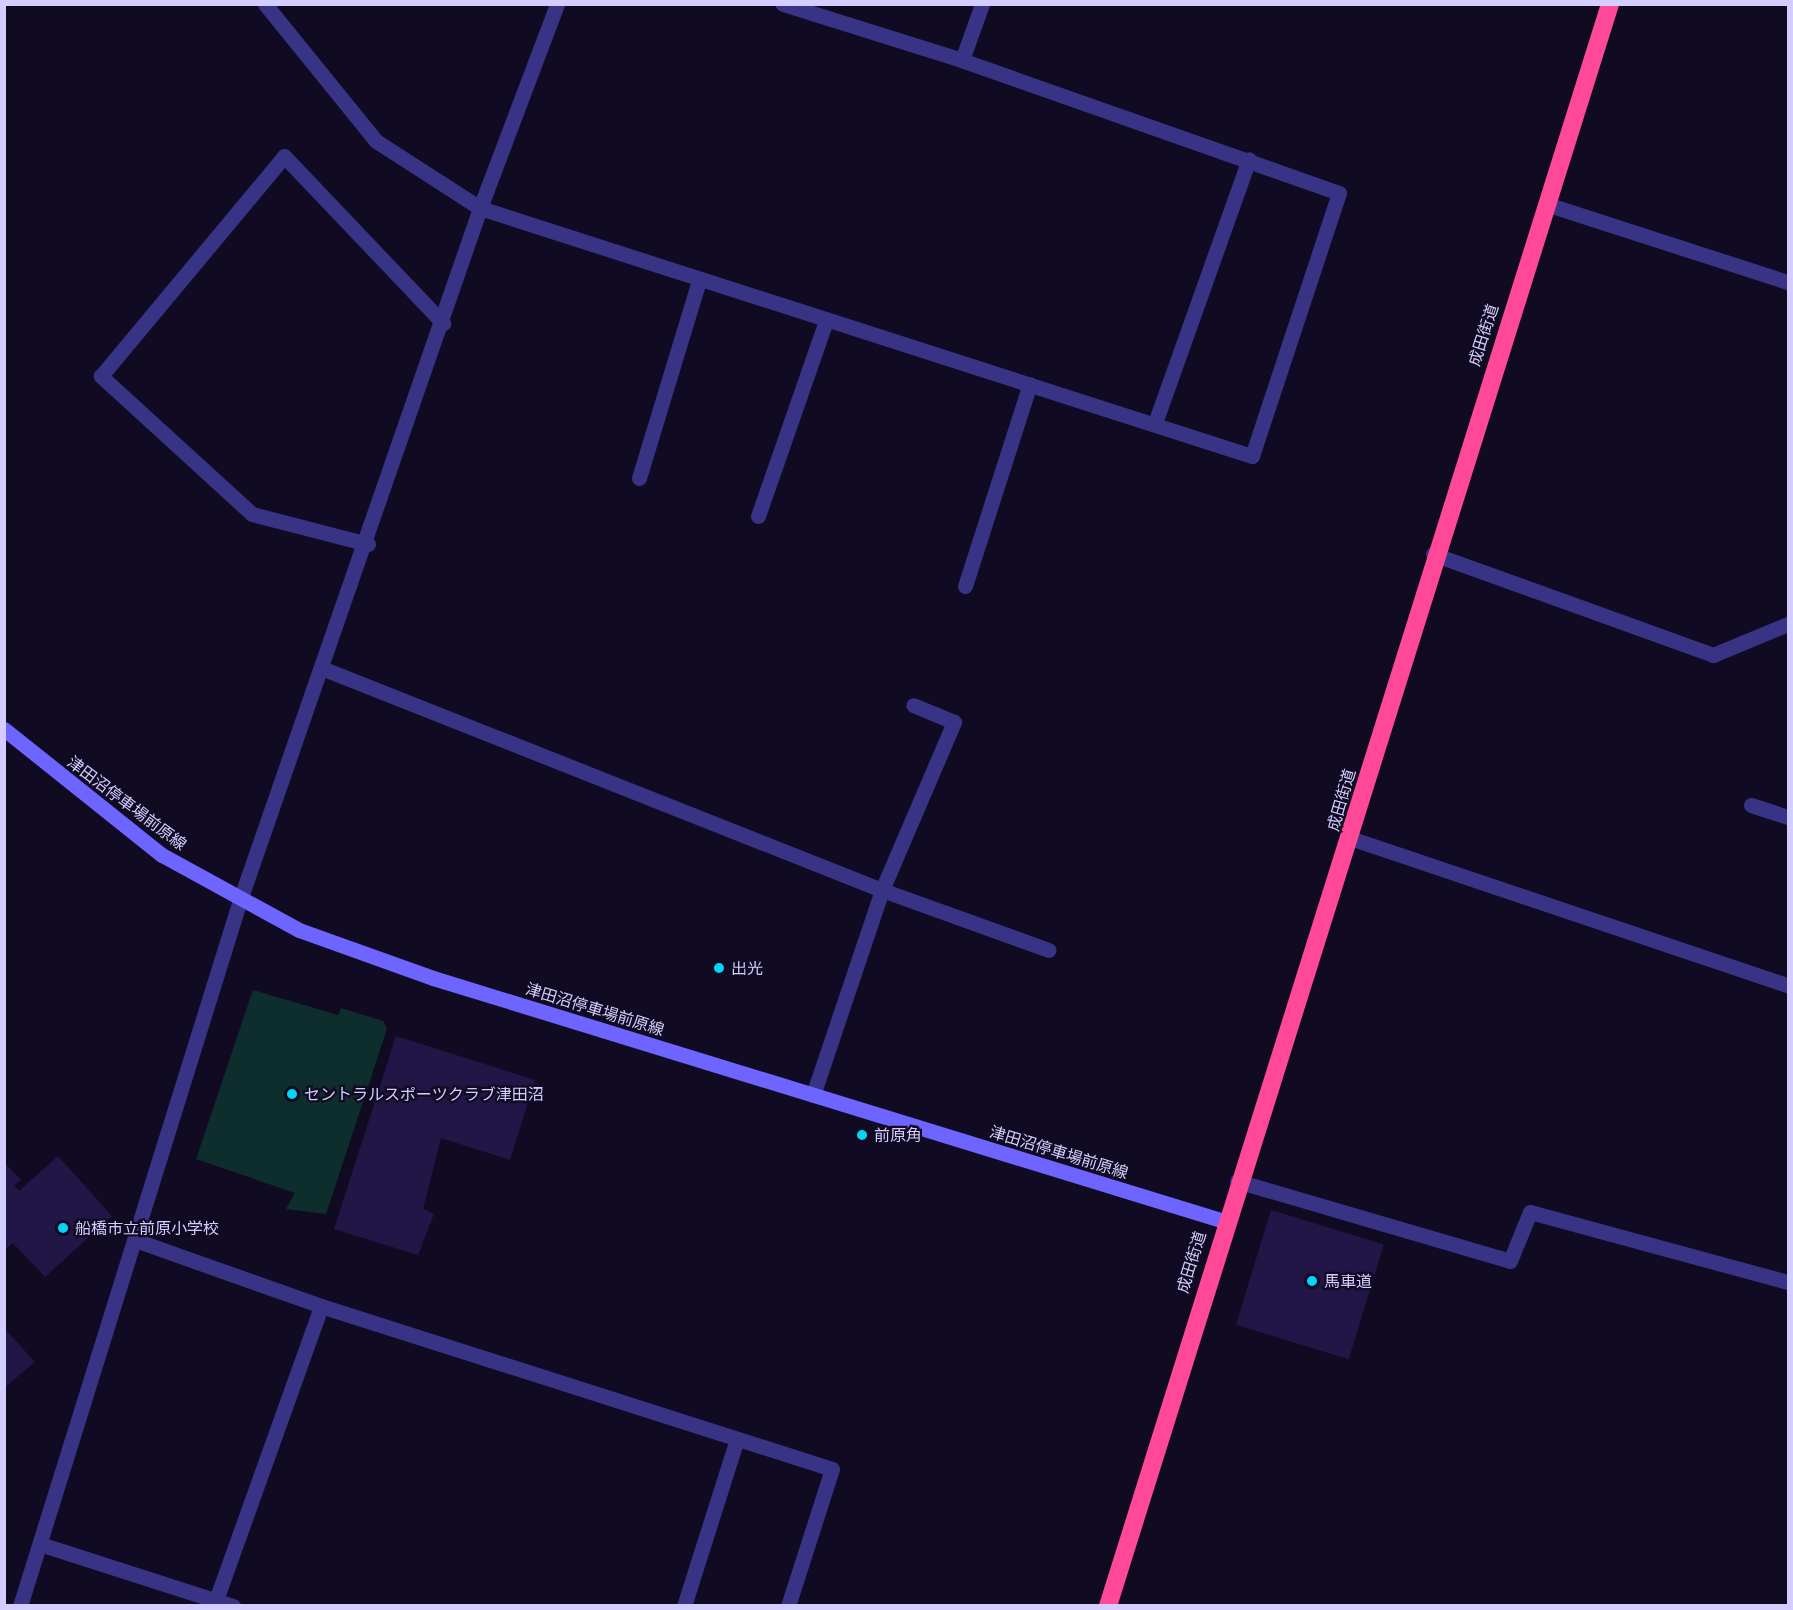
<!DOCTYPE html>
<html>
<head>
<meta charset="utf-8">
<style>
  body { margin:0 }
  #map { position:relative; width:1793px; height:1610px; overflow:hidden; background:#100b22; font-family:"Titillium Web","Noto Sans JP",sans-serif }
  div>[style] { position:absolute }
  .green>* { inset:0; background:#0e2d2d }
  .building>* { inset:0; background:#211645; transform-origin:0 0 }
  .lane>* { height:15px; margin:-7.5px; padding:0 7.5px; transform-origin:7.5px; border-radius:7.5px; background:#393385 }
  .street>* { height:15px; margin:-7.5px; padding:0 7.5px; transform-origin:7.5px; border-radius:7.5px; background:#393385 }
  .secondary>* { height:15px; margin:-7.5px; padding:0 7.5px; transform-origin:7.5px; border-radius:7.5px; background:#6e64ff }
  .highway>* { height:18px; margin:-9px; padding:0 9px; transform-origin:9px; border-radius:9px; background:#ff4898 }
  .dots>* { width:16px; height:16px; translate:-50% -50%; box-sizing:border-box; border:3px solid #100b22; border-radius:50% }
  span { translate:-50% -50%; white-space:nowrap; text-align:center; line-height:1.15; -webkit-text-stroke:4.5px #100b22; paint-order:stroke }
  .street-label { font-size:16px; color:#d4cdff }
  .poi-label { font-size:16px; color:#d4cdff }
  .left { translate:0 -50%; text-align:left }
  .frame { position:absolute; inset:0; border:6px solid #d4cdff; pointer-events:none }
</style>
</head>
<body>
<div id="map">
  <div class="green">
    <div style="clip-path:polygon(253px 990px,338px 1015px,341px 1008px,383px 1021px,387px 1029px,326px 1214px,286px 1209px,295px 1193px,196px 1159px)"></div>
  </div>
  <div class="building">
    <div style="clip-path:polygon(396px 1036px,535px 1080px,510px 1160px,441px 1138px,423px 1209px,434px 1214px,418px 1255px,334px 1229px)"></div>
    <div style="clip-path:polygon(58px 1156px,112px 1216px,45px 1277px,13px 1243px,4px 1250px,4px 1162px,21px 1180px,14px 1185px,19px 1191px)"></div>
    <div style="left:1271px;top:1210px;width:118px;height:120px;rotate:17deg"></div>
    <div style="clip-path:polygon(4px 1328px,35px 1362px,4px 1388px)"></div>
  </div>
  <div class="lane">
    <div style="left:265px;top:4px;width:176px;rotate:51deg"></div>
    <div style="left:376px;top:141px;width:124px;rotate:32.8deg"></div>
    <div style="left:480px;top:208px;width:811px;rotate:17.81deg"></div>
    <div style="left:1252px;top:456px;width:277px;rotate:-71.7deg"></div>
    <div style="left:1339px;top:193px;width:400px;rotate:-160.6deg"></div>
    <div style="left:962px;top:60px;width:188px;rotate:-162.6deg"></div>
    <div style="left:962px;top:60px;width:59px;rotate:-70.3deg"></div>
    <div style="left:1155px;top:423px;width:280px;rotate:-70.4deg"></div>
    <div style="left:639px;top:478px;width:206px;rotate:-73.1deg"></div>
    <div style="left:758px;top:516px;width:207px;rotate:-70.8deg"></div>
    <div style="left:368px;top:544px;width:120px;rotate:-165.5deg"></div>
    <div style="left:252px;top:514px;width:205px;rotate:-137.6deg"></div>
    <div style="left:101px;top:376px;width:286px;rotate:-50.2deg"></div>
    <div style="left:284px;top:156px;width:231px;rotate:46.4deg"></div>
    <div style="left:965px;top:586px;width:212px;rotate:-72.2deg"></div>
    <div style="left:324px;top:669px;width:600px;rotate:21.61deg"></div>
    <div style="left:882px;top:890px;width:177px;rotate:19.8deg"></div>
    <div style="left:1751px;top:805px;width:39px;rotate:18deg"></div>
    <div style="left:813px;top:1095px;width:216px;rotate:-71.4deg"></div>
    <div style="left:882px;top:890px;width:183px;rotate:-66.8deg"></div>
    <div style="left:954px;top:722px;width:44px;rotate:-157.5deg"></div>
    <div style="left:1237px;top:1181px;width:284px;rotate:16.3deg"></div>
    <div style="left:1510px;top:1261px;width:53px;rotate:-67.8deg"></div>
    <div style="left:1530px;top:1212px;width:267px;rotate:15.2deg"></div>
  </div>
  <div class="street">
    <div style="left:1546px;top:204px;width:254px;rotate:17.9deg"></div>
    <div style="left:1433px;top:554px;width:298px;rotate:19.8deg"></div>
    <div style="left:1713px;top:655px;width:81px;rotate:-22.5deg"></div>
    <div style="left:1350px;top:838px;width:462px;rotate:18.6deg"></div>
    <div style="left:135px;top:1240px;width:197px;rotate:19.5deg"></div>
    <div style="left:321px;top:1306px;width:536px;rotate:17.69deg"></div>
    <div style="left:832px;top:1469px;width:144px;rotate:107.8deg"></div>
    <div style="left:43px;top:1545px;width:200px;rotate:17.8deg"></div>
    <div style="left:216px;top:1600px;width:312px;rotate:-70.3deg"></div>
    <div style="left:20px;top:1606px;width:739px;rotate:-72.69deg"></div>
    <div style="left:240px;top:900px;width:732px;rotate:-70.87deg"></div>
    <div style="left:480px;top:208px;width:218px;rotate:-69.3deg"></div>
    <div style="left:684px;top:1606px;width:175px;rotate:-72.4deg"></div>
  </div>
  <div class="secondary">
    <div style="left:4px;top:729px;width:202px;rotate:38.6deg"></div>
    <div style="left:162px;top:855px;width:156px;rotate:28.7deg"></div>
    <div style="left:299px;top:930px;width:142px;rotate:19.7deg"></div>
    <div style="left:433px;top:978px;width:827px;rotate:17.08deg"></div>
  </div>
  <div class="highway">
    <div style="left:1108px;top:1606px;width:1679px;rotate:-72.6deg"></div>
  </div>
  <div class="dots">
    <div style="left:719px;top:968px;background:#00d5f8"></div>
    <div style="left:292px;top:1094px;background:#00d5f8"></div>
    <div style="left:862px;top:1135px;background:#00d5f8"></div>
    <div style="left:63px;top:1228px;background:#00d5f8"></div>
    <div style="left:1312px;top:1281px;background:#00d5f8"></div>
  </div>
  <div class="street-label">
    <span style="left:1483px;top:335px;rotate:-72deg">成田街道</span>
    <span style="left:1341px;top:800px;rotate:-74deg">成田街道</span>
    <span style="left:127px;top:803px;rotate:37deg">津田沼停車場前原線</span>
    <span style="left:595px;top:1009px;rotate:17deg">津田沼停車場前原線</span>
    <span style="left:1059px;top:1152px;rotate:17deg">津田沼停車場前原線</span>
    <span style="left:1191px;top:1262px;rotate:-73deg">成田街道</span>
  </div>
  <div class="poi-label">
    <span class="left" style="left:731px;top:968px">出光</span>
    <span class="left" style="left:304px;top:1094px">セントラルスポーツクラブ津田沼</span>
    <span class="left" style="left:874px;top:1135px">前原角</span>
    <span class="left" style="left:75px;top:1228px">船橋市立前原小学校</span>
    <span class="left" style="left:1324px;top:1281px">馬車道</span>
  </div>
  <div class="frame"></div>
</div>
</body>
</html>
